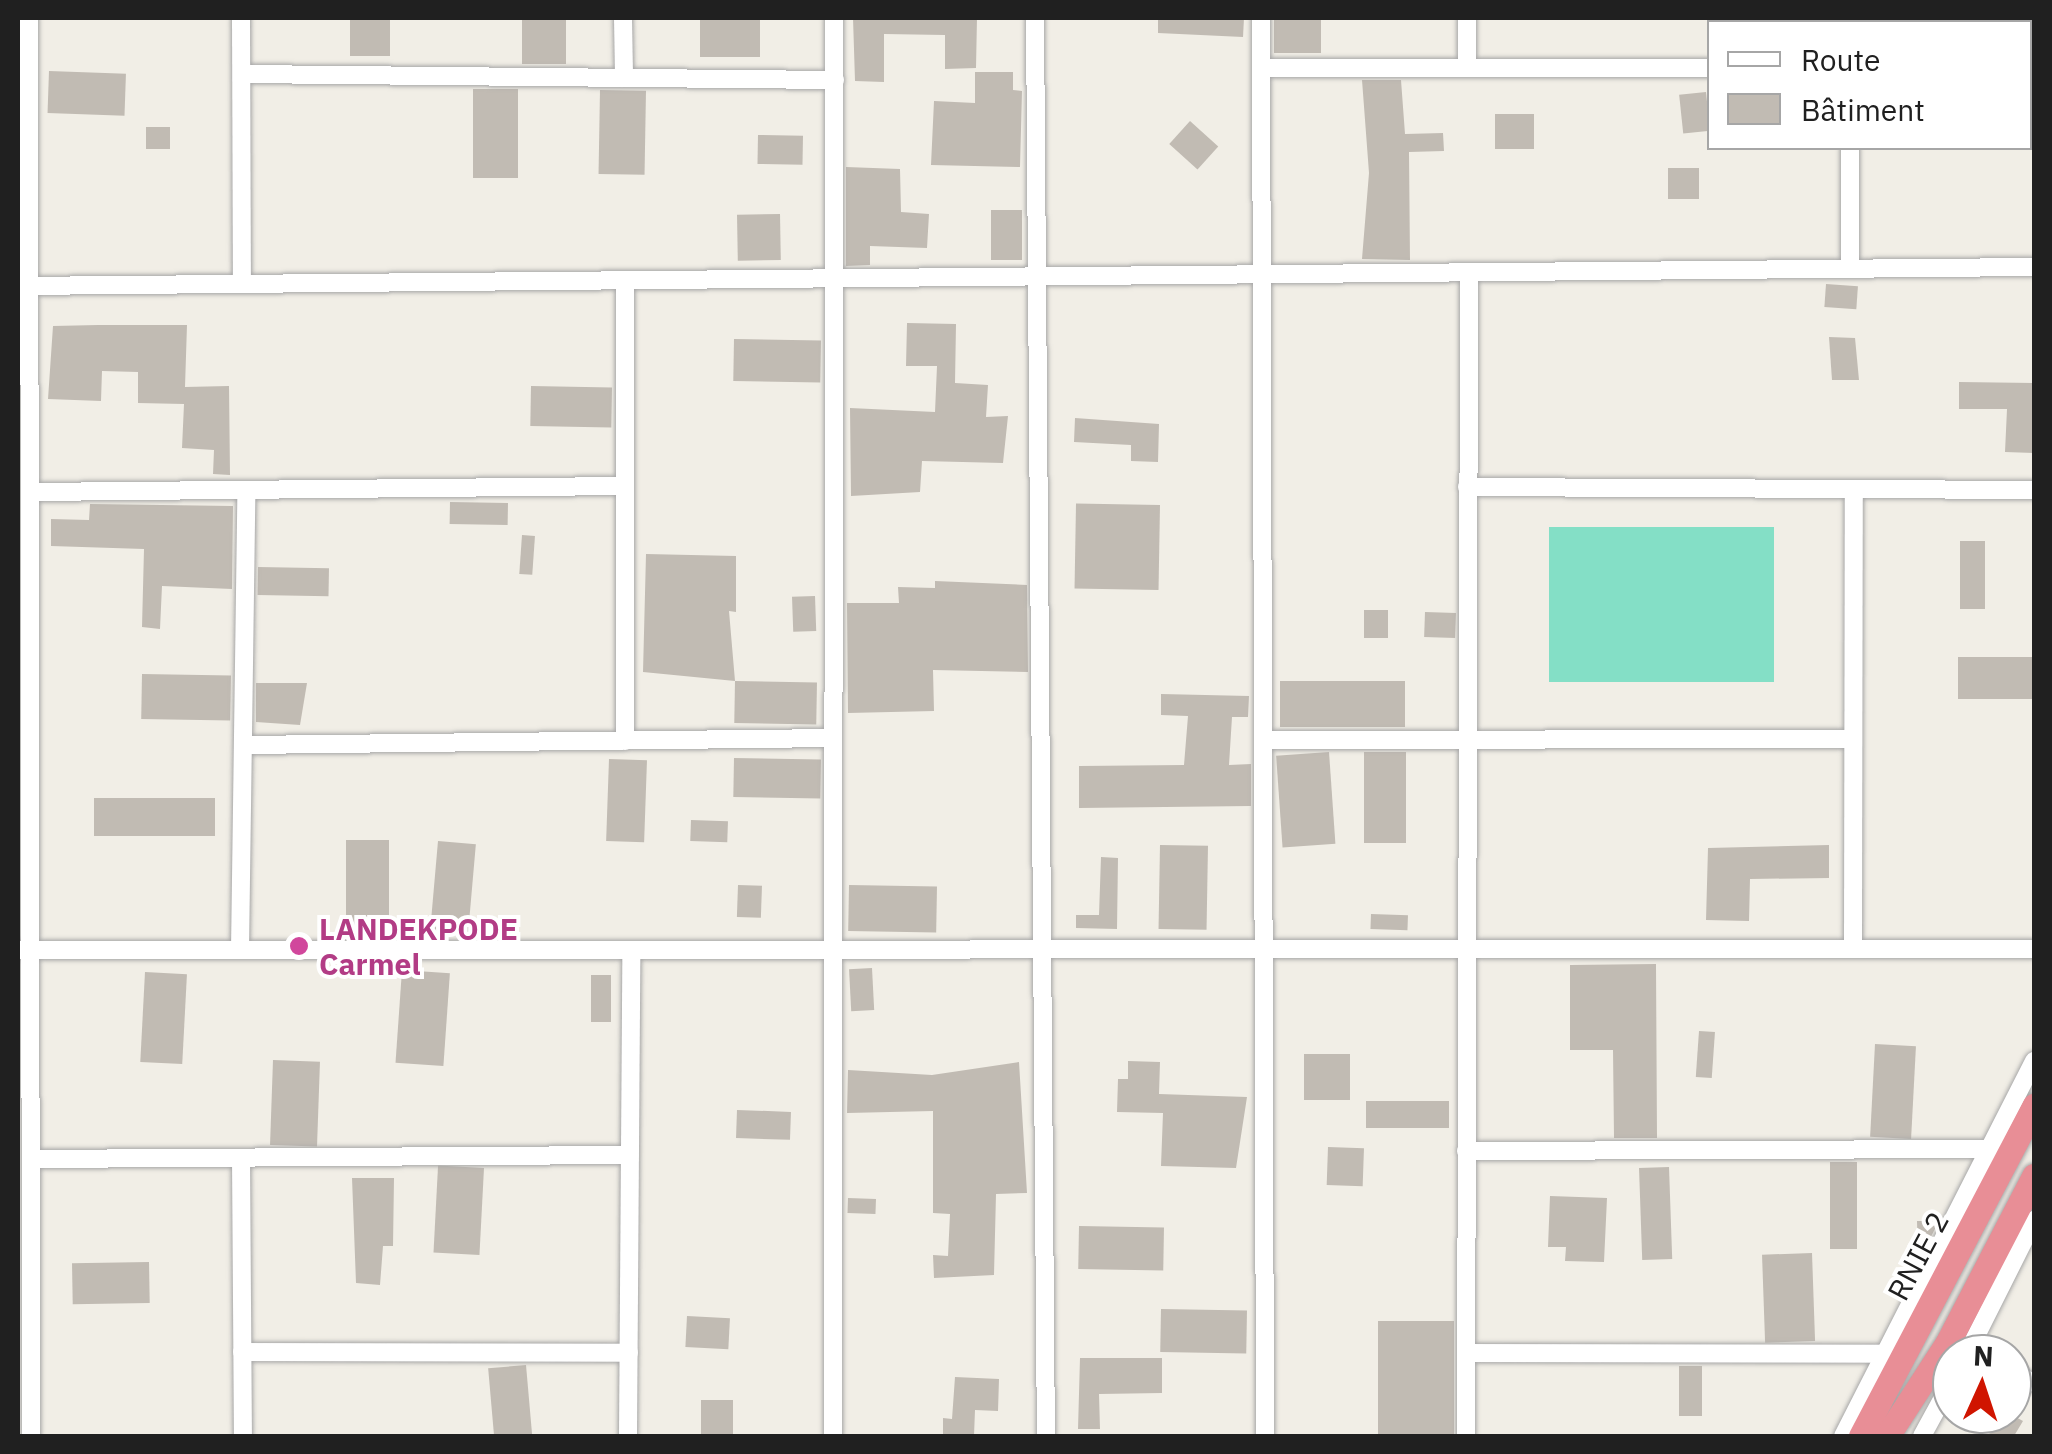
<!DOCTYPE html>
<html>
<head>
<meta charset="utf-8">
<style>
  body { margin:0 }
  #map { position:relative; width:2052px; height:1454px; overflow:hidden; background:#f1eee6; font-family:"IBM Plex Sans",sans-serif }
  div>[style] { position:absolute }
  .pitch>* { inset:0; background:#84dfc6; transform-origin:0 0 }
  .building>* { inset:0; background:#c1bbb3; transform-origin:0 0 }
  .roads { filter:drop-shadow(0 0 2px #a7a7a7) drop-shadow(0 0 2px #a7a7a7) }
  .minor>* { height:18px; margin:-9px; padding:0 9px; transform-origin:9px; border-radius:9px; background:#fff }
  .highway>* { height:25px; margin:-12.5px; padding:0 12.5px; transform-origin:12.5px; border-radius:12.5px; background:#e88e96 }
  .dots>* { width:28px; height:28px; translate:-50% -50%; box-sizing:border-box; border:5px solid #fff; border-radius:50% }
  span { translate:-50% -50%; white-space:nowrap; text-align:center; line-height:1.15; -webkit-text-stroke:8px #fff; paint-order:stroke }
  .hotel-label { font-size:30px; color:#b23c85; font-weight:700 }
  .left { translate:0 -50%; text-align:left }
  .street-label { font-size:30px; color:#202020 }
  .frame { position:absolute; inset:0; border:20px solid #202020; pointer-events:none }
  .legend { position:absolute; left:1707px; top:20px; width:325px; height:130px; box-sizing:border-box; background:#fff; border:2px solid #a6a6a6; margin:0; padding:12px 18px; list-style:none; font-size:30px; color:#202020 }
  .legend li { display:flex; align-items:center; gap:20px; height:50px }
  .legend b { width:50px; border:2px solid #a6a6a6 }
  .north { position:absolute; left:1932px; top:1334px; width:100px; height:100px; box-sizing:border-box; background:#fff; border:2px solid #a6a6a6; border-radius:50%; rotate:3deg; font-size:28px; font-weight:700; line-height:40px; text-align:center; color:#202020 }
  .north::after { content:''; display:block; margin:auto; width:35px; height:45px; background:#d01500; clip-path:polygon(50% 0,100% 100%,50% 72%,0 100%) }
</style>
</head>
<body>
<div id="map">
  <div class="pitch">
    <div style="left:1774px;top:527px;width:155px;height:225px;rotate:90deg"></div>
  </div>
  <div class="building">
    <div style="left:350px;top:18px;width:40px;height:38px"></div>
    <div style="left:522px;top:18px;width:44px;height:46px"></div>
    <div style="left:700px;top:18px;width:60px;height:39px"></div>
    <div style="clip-path:polygon(853px 18px,977px 18px,976px 68px,945px 69px,945px 35px,884px 34px,884px 82px,855px 81px)"></div>
    <div style="clip-path:polygon(1158px 18px,1244px 18px,1243px 37px,1158px 33px)"></div>
    <div style="left:1274px;top:18px;width:47px;height:35px"></div>
    <div style="left:49px;top:71px;width:77px;height:42px;rotate:2deg"></div>
    <div style="clip-path:polygon(975px 72px,1013px 72px,1013px 90px,1022px 91px,1020px 167px,931px 165px,934px 101px,975px 103px)"></div>
    <div style="clip-path:polygon(1362px 80px,1401px 80px,1405px 134px,1443px 133px,1444px 151px,1409px 152px,1410px 260px,1362px 259px,1369px 173px)"></div>
    <div style="left:473px;top:89px;width:45px;height:89px"></div>
    <div style="left:600px;top:90px;width:46px;height:84px;rotate:1deg"></div>
    <div style="left:1706px;top:92px;width:39px;height:27px;rotate:84deg"></div>
    <div style="left:1495px;top:114px;width:39px;height:35px"></div>
    <div style="left:1190px;top:121px;width:38px;height:31px;rotate:42deg"></div>
    <div style="left:146px;top:127px;width:24px;height:22px"></div>
    <div style="left:758px;top:135px;width:45px;height:29px;rotate:1deg"></div>
    <div style="clip-path:polygon(846px 167px,900px 169px,901px 212px,929px 214px,927px 248px,870px 246px,870px 265px,846px 266px)"></div>
    <div style="left:1668px;top:168px;width:31px;height:31px"></div>
    <div style="left:991px;top:210px;width:31px;height:50px"></div>
    <div style="left:780px;top:214px;width:46px;height:43px;rotate:89deg"></div>
    <div style="left:1826px;top:284px;width:32px;height:23px;rotate:4deg"></div>
    <div style="clip-path:polygon(907px 323px,956px 324px,955px 383px,988px 385px,986px 417px,1008px 416px,1003px 463px,922px 461px,920px 492px,851px 496px,850px 408px,935px 412px,937px 366px,906px 366px)"></div>
    <div style="clip-path:polygon(98px 325px,187px 325px,185px 387px,229px 386px,230px 475px,213px 474px,214px 450px,182px 448px,184px 404px,138px 403px,138px 372px,102px 371px,101px 401px,48px 399px,53px 326px)"></div>
    <div style="clip-path:polygon(1829px 337px,1855px 338px,1859px 380px,1832px 380px)"></div>
    <div style="left:734px;top:339px;width:87px;height:42px;rotate:1deg"></div>
    <div style="clip-path:polygon(1959px 382px,2034px 383px,2034px 453px,2005px 452px,2007px 409px,1959px 409px)"></div>
    <div style="left:531px;top:386px;width:81px;height:40px;rotate:1deg"></div>
    <div style="clip-path:polygon(1075px 418px,1159px 424px,1158px 462px,1131px 461px,1131px 445px,1074px 442px)"></div>
    <div style="left:450px;top:502px;width:58px;height:22px;rotate:1deg"></div>
    <div style="clip-path:polygon(90px 504px,233px 506px,232px 589px,162px 586px,160px 629px,142px 627px,144px 549px,51px 546px,51px 519px,89px 520px)"></div>
    <div style="left:1160px;top:505px;width:85px;height:84px;rotate:91deg"></div>
    <div style="left:522px;top:535px;width:13px;height:39px;rotate:4deg"></div>
    <div style="left:1960px;top:541px;width:25px;height:68px"></div>
    <div style="clip-path:polygon(646px 554px,736px 556px,736px 612px,729px 611px,735px 681px,643px 672px)"></div>
    <div style="left:258px;top:567px;width:71px;height:28px;rotate:1deg"></div>
    <div style="clip-path:polygon(935px 581px,1027px 585px,1028px 672px,933px 670px,934px 711px,848px 713px,847px 603px,899px 603px,898px 587px,935px 588px)"></div>
    <div style="left:815px;top:596px;width:35px;height:23px;rotate:88deg"></div>
    <div style="left:1364px;top:610px;width:24px;height:28px"></div>
    <div style="left:1425px;top:612px;width:31px;height:25px;rotate:2deg"></div>
    <div style="left:2034px;top:657px;width:42px;height:76px;rotate:90deg"></div>
    <div style="left:142px;top:674px;width:89px;height:45px;rotate:1deg"></div>
    <div style="left:735px;top:681px;width:82px;height:42px;rotate:1deg"></div>
    <div style="left:1280px;top:681px;width:125px;height:46px"></div>
    <div style="clip-path:polygon(256px 683px,307px 683px,300px 725px,256px 722px)"></div>
    <div style="clip-path:polygon(1161px 694px,1249px 696px,1248px 717px,1232px 717px,1229px 765px,1251px 764px,1251px 806px,1079px 808px,1079px 766px,1184px 765px,1188px 716px,1161px 715px)"></div>
    <div style="left:1329px;top:752px;width:92px;height:53px;rotate:86deg"></div>
    <div style="left:1364px;top:752px;width:42px;height:91px"></div>
    <div style="left:734px;top:758px;width:87px;height:39px;rotate:1deg"></div>
    <div style="left:609px;top:759px;width:38px;height:82px;rotate:2deg"></div>
    <div style="left:94px;top:798px;width:121px;height:38px"></div>
    <div style="left:691px;top:820px;width:37px;height:21px;rotate:2deg"></div>
    <div style="left:346px;top:840px;width:43px;height:87px"></div>
    <div style="left:438px;top:841px;width:38px;height:90px;rotate:5deg"></div>
    <div style="left:1160px;top:845px;width:48px;height:84px;rotate:1deg"></div>
    <div style="clip-path:polygon(1829px 845px,1829px 878px,1750px 879px,1749px 921px,1706px 920px,1708px 848px)"></div>
    <div style="clip-path:polygon(1101px 857px,1118px 858px,1117px 929px,1076px 928px,1076px 915px,1099px 915px)"></div>
    <div style="left:738px;top:885px;width:24px;height:32px;rotate:2deg"></div>
    <div style="left:849px;top:885px;width:88px;height:46px;rotate:1deg"></div>
    <div style="left:1371px;top:914px;width:37px;height:15px;rotate:2deg"></div>
    <div style="clip-path:polygon(1656px 964px,1657px 1138px,1614px 1138px,1613px 1050px,1570px 1050px,1570px 965px)"></div>
    <div style="left:872px;top:968px;width:42px;height:23px;rotate:87deg"></div>
    <div style="left:402px;top:970px;width:48px;height:93px;rotate:4deg"></div>
    <div style="left:145px;top:972px;width:42px;height:90px;rotate:3deg"></div>
    <div style="left:591px;top:975px;width:20px;height:47px"></div>
    <div style="left:1699px;top:1031px;width:16px;height:46px;rotate:4deg"></div>
    <div style="left:1875px;top:1044px;width:41px;height:93px;rotate:3deg"></div>
    <div style="left:1304px;top:1054px;width:46px;height:46px"></div>
    <div style="left:273px;top:1060px;width:47px;height:85px;rotate:2deg"></div>
    <div style="clip-path:polygon(1128px 1061px,1160px 1062px,1159px 1094px,1247px 1097px,1236px 1168px,1161px 1166px,1163px 1113px,1117px 1112px,1118px 1079px,1128px 1079px)"></div>
    <div style="clip-path:polygon(1019px 1062px,1027px 1193px,996px 1194px,994px 1275px,934px 1278px,933px 1255px,948px 1256px,950px 1214px,933px 1213px,933px 1111px,847px 1113px,848px 1070px,932px 1075px)"></div>
    <div style="left:1366px;top:1101px;width:83px;height:27px"></div>
    <div style="left:737px;top:1110px;width:54px;height:28px;rotate:2deg"></div>
    <div style="left:1328px;top:1147px;width:36px;height:38px;rotate:2deg"></div>
    <div style="left:1830px;top:1162px;width:27px;height:87px"></div>
    <div style="left:1669px;top:1167px;width:92px;height:30px;rotate:88deg"></div>
    <div style="left:484px;top:1168px;width:87px;height:46px;rotate:93deg"></div>
    <div style="clip-path:polygon(352px 1178px,394px 1178px,393px 1246px,383px 1246px,380px 1285px,356px 1283px)"></div>
    <div style="clip-path:polygon(1550px 1196px,1607px 1198px,1604px 1262px,1565px 1261px,1566px 1247px,1548px 1247px)"></div>
    <div style="left:848px;top:1198px;width:28px;height:15px;rotate:2deg"></div>
    <div style="clip-path:polygon(1917px 1221px,1939px 1221px,1918px 1262px)"></div>
    <div style="left:1079px;top:1226px;width:85px;height:43px;rotate:1deg"></div>
    <div style="left:1812px;top:1253px;width:88px;height:50px;rotate:88deg"></div>
    <div style="left:149px;top:1262px;width:41px;height:77px;rotate:89deg"></div>
    <div style="left:1161px;top:1309px;width:86px;height:43px;rotate:1deg"></div>
    <div style="left:687px;top:1316px;width:43px;height:31px;rotate:3deg"></div>
    <div style="left:1454px;top:1321px;width:115px;height:76px;rotate:90deg"></div>
    <div style="clip-path:polygon(1080px 1358px,1162px 1358px,1162px 1393px,1099px 1394px,1100px 1429px,1078px 1429px)"></div>
    <div style="left:526px;top:1365px;width:71px;height:38px;rotate:85deg"></div>
    <div style="left:1679px;top:1366px;width:23px;height:50px"></div>
    <div style="clip-path:polygon(955px 1377px,999px 1379px,998px 1411px,975px 1410px,974px 1436px,943px 1436px,943px 1418px,952px 1419px)"></div>
    <div style="left:701px;top:1400px;width:32px;height:36px"></div>
    <div style="clip-path:polygon(1989px 1414px,2010px 1414px,2023px 1421px,2014px 1436px,1995px 1436px,1980px 1429px)"></div>
  </div>
  <div class="roads">
    <div class="minor">
      <div style="left:29px;top:18px;width:1418px;rotate:89.92deg"></div>
      <div style="left:241px;top:18px;width:260px;rotate:89.8deg"></div>
      <div style="left:623px;top:18px;width:60px;rotate:89deg"></div>
      <div style="left:1035px;top:18px;width:1418px;rotate:89.56deg"></div>
      <div style="left:1261px;top:18px;width:1418px;rotate:89.84deg"></div>
      <div style="left:1467px;top:18px;width:50px;rotate:90deg"></div>
      <div style="left:1850px;top:18px;width:4px;rotate:90deg"></div>
      <div style="left:1261px;top:68px;width:449px"></div>
      <div style="left:242px;top:74px;width:593px;rotate:0.58deg"></div>
      <div style="left:1850px;top:267px;width:119px;rotate:-90deg"></div>
      <div style="left:18px;top:286px;width:2016px;rotate:-0.54deg"></div>
      <div style="left:1467px;top:487px;width:567px;rotate:0.3deg"></div>
      <div style="left:33px;top:492px;width:592px;rotate:-0.58deg"></div>
      <div style="left:1263px;top:740px;width:590px;rotate:-0.1deg"></div>
      <div style="left:625px;top:741px;width:460px;rotate:-90deg"></div>
      <div style="left:245px;top:745px;width:588px;rotate:-0.68deg"></div>
      <div style="left:1853px;top:949px;width:458px;rotate:-89.9deg"></div>
      <div style="left:18px;top:950px;width:2016px;rotate:-0.03deg"></div>
      <div style="left:240px;top:950px;width:456px;rotate:-89.2deg"></div>
      <div style="left:1466px;top:1151px;width:527px;rotate:-0.22deg"></div>
      <div style="left:241px;top:1158px;width:278px;rotate:89.6deg"></div>
      <div style="left:36px;top:1159px;width:594px;rotate:-0.39deg"></div>
      <div style="left:242px;top:1352px;width:387px;rotate:0.1deg"></div>
      <div style="left:1466px;top:1353px;width:437px;rotate:0.1deg"></div>
      <div style="left:1967px;top:1354px;width:150px;rotate:-63.4deg"></div>
      <div style="left:2012px;top:1373px;width:24px;rotate:24deg"></div>
      <div style="left:628px;top:1436px;width:486px;rotate:-89.6deg"></div>
      <div style="left:833px;top:1436px;width:1418px;rotate:-89.96deg"></div>
      <div style="left:1466px;top:1436px;width:1158px;rotate:-89.85deg"></div>
      <div style="left:1843px;top:1436px;width:421px;rotate:-63deg"></div>
      <div style="left:1922px;top:1436px;width:63px;rotate:-61.4deg"></div>
    </div>
    <div class="highway">
      <div style="left:1861px;top:1436px;width:373px;rotate:-62.3deg"></div>
      <div style="left:1887px;top:1436px;width:112px;rotate:-57deg"></div>
      <div style="left:1948px;top:1342px;width:187px;rotate:-62.6deg"></div>
    </div>
  </div>
  <div class="dots">
    <div style="left:299px;top:946px;background:#d1479c"></div>
  </div>
  <div class="hotel-label">
    <span class="left" style="left:319px;top:946px">LANDEKPODE<br>Carmel</span>
  </div>
  <div class="street-label">
    <span style="left:1918px;top:1256px;rotate:-62deg">RNIE 2</span>
  </div>
  <div class="frame"></div>
  <ul class="legend">
  <li><b style="height:12px;background:#fff"></b>Route</li>
  <li><b style="height:28px;background:#c1bbb3"></b>Bâtiment</li>
  </ul>
  <div class="north">N</div>
</div>
</body>
</html>
